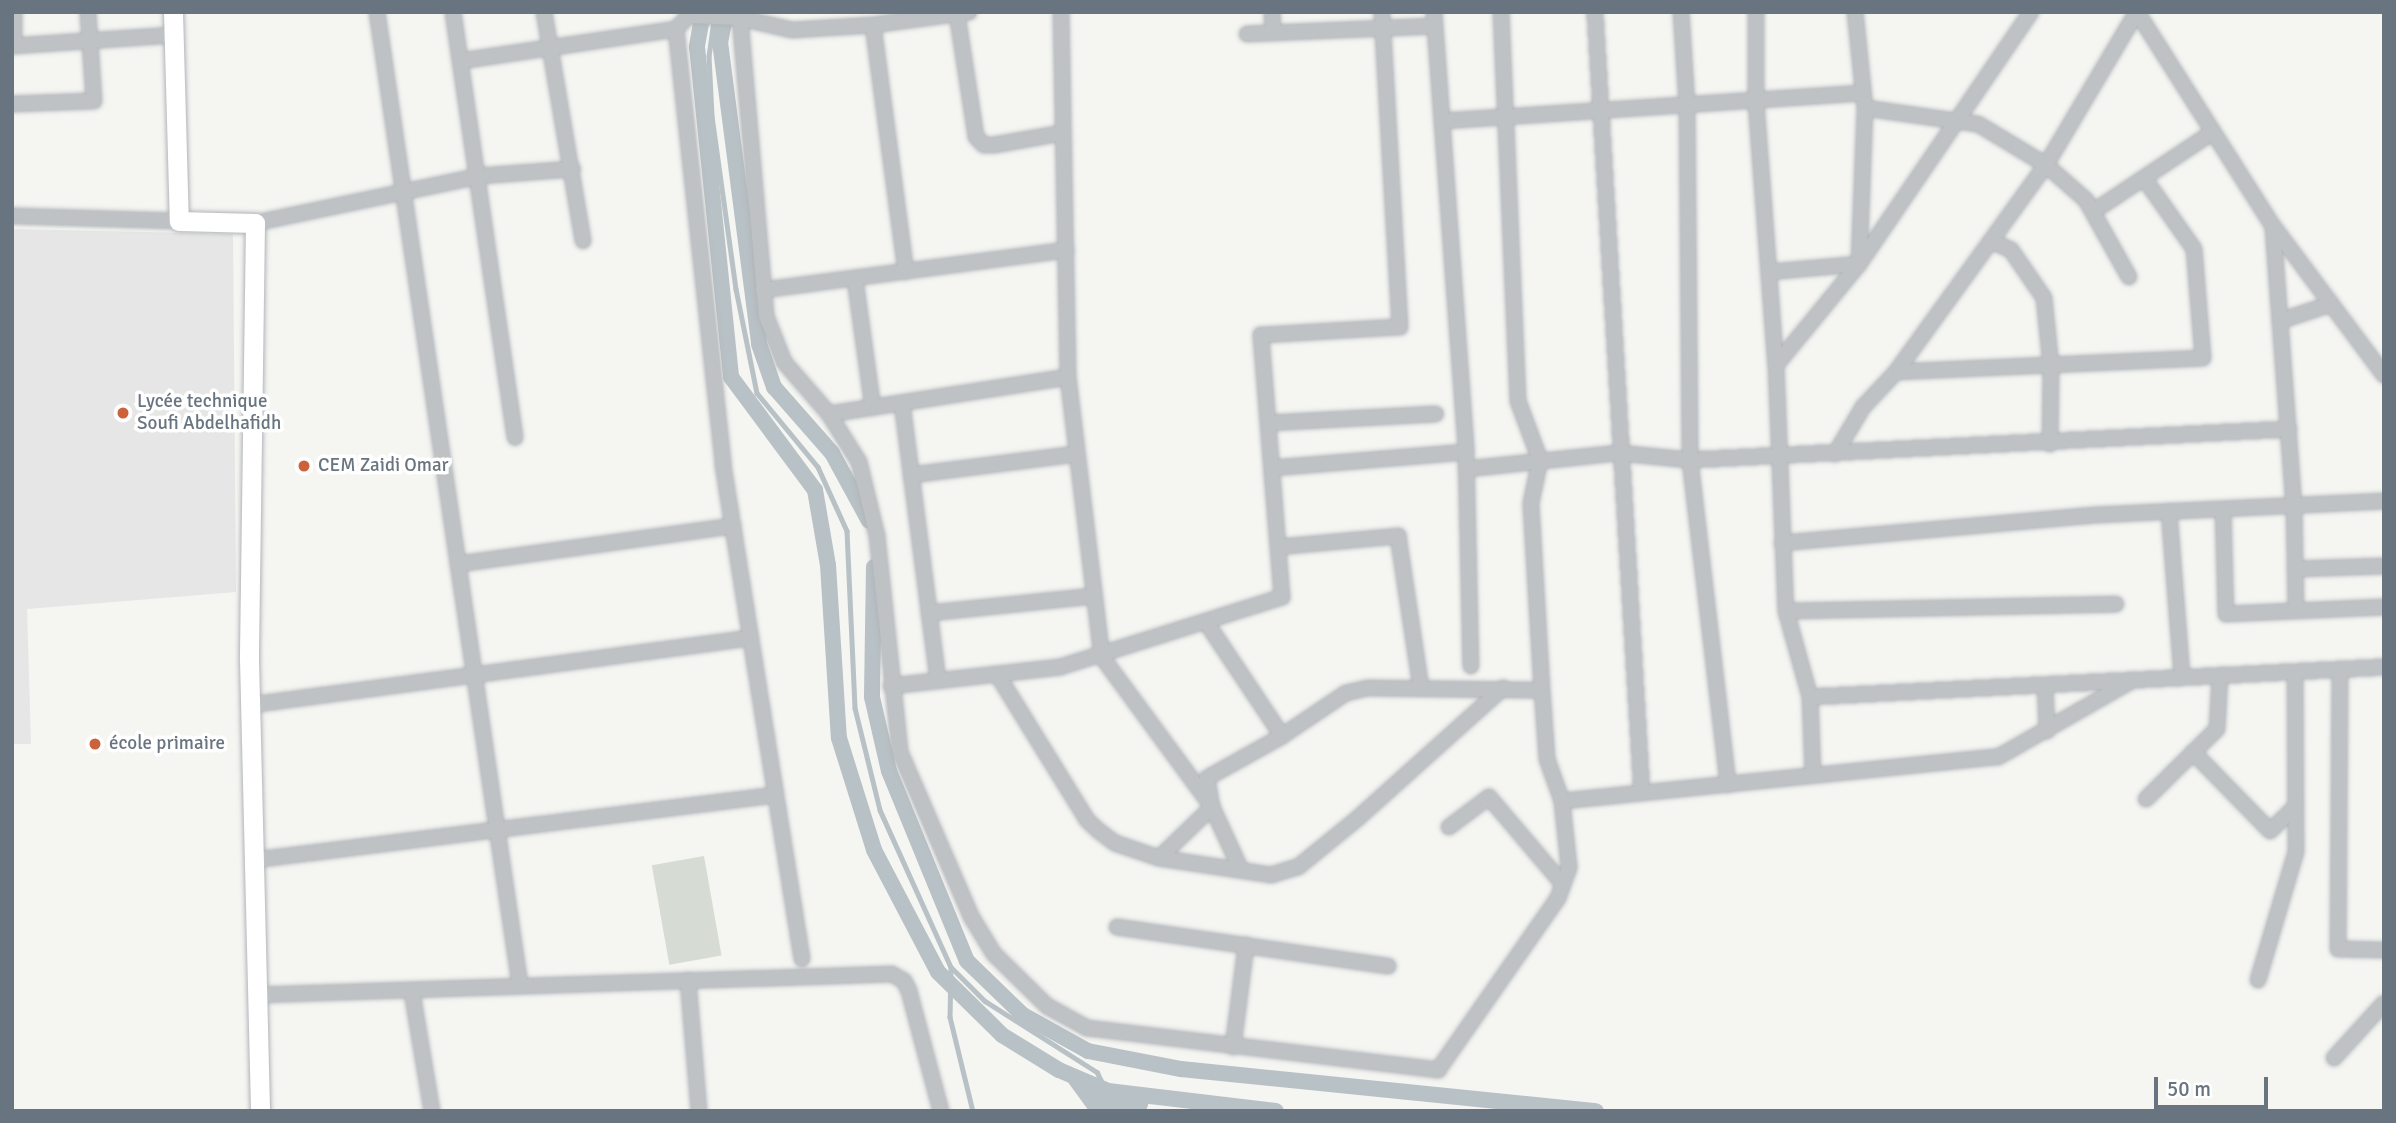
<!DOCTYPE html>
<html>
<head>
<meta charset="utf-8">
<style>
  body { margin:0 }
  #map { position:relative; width:2396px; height:1123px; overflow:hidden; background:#f5f5f2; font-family:Signika,sans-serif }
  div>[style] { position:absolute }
  .built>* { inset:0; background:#e5e6e5 }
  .green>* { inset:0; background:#d6dbd4; transform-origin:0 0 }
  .water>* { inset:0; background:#b8c1c5 }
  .stream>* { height:4.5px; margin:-2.25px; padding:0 2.25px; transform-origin:2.25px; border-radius:2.25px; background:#b8c1c5 }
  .canal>* { height:16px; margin:-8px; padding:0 8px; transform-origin:8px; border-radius:8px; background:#b8c1c5 }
  .roads { filter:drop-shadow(0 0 2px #b1b5b9) drop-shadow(0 0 2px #b1b5b9) }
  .street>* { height:14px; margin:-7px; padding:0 7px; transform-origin:7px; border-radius:7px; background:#bfc2c5 }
  .secondary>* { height:19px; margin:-9.5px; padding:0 9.5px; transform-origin:9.5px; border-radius:9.5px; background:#fff }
  .dots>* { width:19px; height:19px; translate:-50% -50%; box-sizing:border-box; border:4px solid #fff; border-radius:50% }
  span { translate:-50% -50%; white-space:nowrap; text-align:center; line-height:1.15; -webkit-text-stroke:7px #fff; paint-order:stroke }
  .poi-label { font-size:19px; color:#68747f }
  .left { translate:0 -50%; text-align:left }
  .frame { position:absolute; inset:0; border:14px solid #68747f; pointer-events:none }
  .scale { position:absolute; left:2154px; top:1077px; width:114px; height:32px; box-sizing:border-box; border:4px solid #68747f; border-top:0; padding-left:9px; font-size:21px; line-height:24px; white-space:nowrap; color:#68747f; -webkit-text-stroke:5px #fff; paint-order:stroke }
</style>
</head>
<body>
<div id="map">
  <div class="built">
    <div style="clip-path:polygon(12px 229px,233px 234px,236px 592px,27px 609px,31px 744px,12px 744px)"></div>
  </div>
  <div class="green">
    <div style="left:704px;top:856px;width:101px;height:53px;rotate:80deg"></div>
  </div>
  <div class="water">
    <div style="clip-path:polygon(1059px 1070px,1108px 1091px,1151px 1096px,1146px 1111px,1089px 1111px)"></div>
  </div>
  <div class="stream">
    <div style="left:714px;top:21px;width:35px;rotate:98deg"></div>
    <div style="left:709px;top:56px;width:60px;rotate:87.1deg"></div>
    <div style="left:712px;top:116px;width:175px;rotate:82.1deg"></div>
    <div style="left:736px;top:289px;width:106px;rotate:78.6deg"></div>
    <div style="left:757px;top:393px;width:96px;rotate:50.5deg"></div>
    <div style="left:818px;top:467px;width:70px;rotate:65.6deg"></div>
    <div style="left:847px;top:531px;width:177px;rotate:87.4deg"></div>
    <div style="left:855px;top:708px;width:105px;rotate:76.2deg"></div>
    <div style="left:880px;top:810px;width:172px;rotate:65.7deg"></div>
    <div style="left:951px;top:967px;width:48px;rotate:45deg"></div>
    <div style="left:985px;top:1001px;width:133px;rotate:32.4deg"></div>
    <div style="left:1097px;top:1072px;width:25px;rotate:63deg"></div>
    <div style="left:951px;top:967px;width:50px;rotate:91.1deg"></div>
    <div style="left:950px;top:1017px;width:97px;rotate:76.3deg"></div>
  </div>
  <div class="canal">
    <div style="left:703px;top:12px;width:36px;rotate:100deg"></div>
    <div style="left:697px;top:47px;width:332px;rotate:84.1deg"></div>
    <div style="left:731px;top:377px;width:141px;rotate:53.4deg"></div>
    <div style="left:815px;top:490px;width:76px;rotate:80.2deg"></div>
    <div style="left:828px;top:565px;width:173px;rotate:86.4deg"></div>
    <div style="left:839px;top:738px;width:117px;rotate:72.6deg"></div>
    <div style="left:874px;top:850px;width:138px;rotate:62.3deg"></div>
    <div style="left:938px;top:972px;width:90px;rotate:44.5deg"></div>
    <div style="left:1002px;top:1035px;width:67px;rotate:31.6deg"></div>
    <div style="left:1059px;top:1070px;width:53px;rotate:23.2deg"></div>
    <div style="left:1108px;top:1091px;width:169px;rotate:6.8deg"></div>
    <div style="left:726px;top:12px;width:31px;rotate:101deg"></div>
    <div style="left:720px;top:42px;width:305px;rotate:82.6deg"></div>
    <div style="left:759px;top:344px;width:46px;rotate:70.8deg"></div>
    <div style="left:774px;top:387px;width:88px;rotate:48.7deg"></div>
    <div style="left:832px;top:453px;width:77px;rotate:61.4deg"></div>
    <div style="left:874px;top:567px;width:130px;rotate:90.9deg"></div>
    <div style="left:872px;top:697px;width:76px;rotate:77.1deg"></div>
    <div style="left:889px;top:771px;width:205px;rotate:67.7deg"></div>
    <div style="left:967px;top:961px;width:78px;rotate:44deg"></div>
    <div style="left:1023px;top:1015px;width:74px;rotate:29deg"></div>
    <div style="left:1088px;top:1051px;width:95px;rotate:11deg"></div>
    <div style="left:1181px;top:1069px;width:417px;rotate:5.8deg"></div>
  </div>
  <div class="roads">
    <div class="street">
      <div style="left:14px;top:12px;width:34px;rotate:90deg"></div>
      <div style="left:377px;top:12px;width:983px;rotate:81.64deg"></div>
      <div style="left:453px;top:12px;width:430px;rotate:81.7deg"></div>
      <div style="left:544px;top:12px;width:232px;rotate:80.3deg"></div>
      <div style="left:1061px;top:12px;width:365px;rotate:88.9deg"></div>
      <div style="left:1068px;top:377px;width:282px;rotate:83.1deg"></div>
      <div style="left:1102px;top:657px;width:186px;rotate:53.7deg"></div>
      <div style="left:1212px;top:807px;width:69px;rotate:65.3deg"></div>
      <div style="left:1272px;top:12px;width:21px;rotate:87deg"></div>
      <div style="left:1434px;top:12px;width:441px;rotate:85.8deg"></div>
      <div style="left:1466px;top:452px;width:214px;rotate:88.7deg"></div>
      <div style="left:1595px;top:12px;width:782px;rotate:86.56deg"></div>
      <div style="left:1681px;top:12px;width:93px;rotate:86.3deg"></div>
      <div style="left:1687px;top:105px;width:355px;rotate:89.5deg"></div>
      <div style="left:1690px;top:460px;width:327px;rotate:83.3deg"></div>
      <div style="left:1756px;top:12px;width:90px;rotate:90deg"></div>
      <div style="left:1756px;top:102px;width:264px;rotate:85.7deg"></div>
      <div style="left:1776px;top:365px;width:246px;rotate:87.7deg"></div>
      <div style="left:1786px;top:611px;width:89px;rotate:74.4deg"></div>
      <div style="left:1810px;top:697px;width:77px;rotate:87.8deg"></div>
      <div style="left:957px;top:14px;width:124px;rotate:81.2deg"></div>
      <div style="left:976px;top:137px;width:11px;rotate:45deg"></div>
      <div style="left:984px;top:145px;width:10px"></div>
      <div style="left:994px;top:145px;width:70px;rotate:-9.9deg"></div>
      <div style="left:692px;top:16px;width:48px;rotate:2.4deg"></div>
      <div style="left:740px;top:18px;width:53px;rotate:13deg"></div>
      <div style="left:792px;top:30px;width:81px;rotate:-3.5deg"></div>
      <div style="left:873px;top:25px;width:97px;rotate:-7.7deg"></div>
      <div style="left:740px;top:18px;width:299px;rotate:85deg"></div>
      <div style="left:766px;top:316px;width:49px;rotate:68.6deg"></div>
      <div style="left:784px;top:362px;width:69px;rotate:49.1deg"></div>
      <div style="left:829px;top:414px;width:57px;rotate:58deg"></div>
      <div style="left:859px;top:462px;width:76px;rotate:76.3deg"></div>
      <div style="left:877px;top:536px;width:217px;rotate:83.9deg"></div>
      <div style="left:900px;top:752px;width:181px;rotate:66.6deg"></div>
      <div style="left:972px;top:918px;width:42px;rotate:58.6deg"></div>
      <div style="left:994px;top:954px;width:74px;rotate:44.5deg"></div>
      <div style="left:1047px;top:1006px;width:46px;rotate:28.8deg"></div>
      <div style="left:1087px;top:1028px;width:354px;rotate:6.8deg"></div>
      <div style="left:1438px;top:1070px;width:210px;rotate:-55.1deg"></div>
      <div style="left:1558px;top:898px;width:33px;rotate:-70deg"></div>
      <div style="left:1569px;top:867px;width:66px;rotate:-96.1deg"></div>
      <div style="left:1562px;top:801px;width:45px;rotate:-109.7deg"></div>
      <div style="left:1547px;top:759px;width:69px;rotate:-94.1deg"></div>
      <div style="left:1542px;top:690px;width:187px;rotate:-93.4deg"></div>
      <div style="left:1531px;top:503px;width:44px;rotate:-78.2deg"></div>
      <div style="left:1540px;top:460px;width:63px;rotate:-110.4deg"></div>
      <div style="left:1518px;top:401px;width:389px;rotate:-92.5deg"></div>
      <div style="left:873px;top:25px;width:249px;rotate:82.4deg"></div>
      <div style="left:676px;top:29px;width:439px;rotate:83.8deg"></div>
      <div style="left:723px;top:465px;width:500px;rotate:80.91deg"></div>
      <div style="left:1247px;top:34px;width:188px;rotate:-2.4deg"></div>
      <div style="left:12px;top:46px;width:162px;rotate:-3.9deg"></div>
      <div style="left:460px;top:61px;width:218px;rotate:-8.4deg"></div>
      <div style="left:676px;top:29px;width:23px;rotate:-47deg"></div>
      <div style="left:12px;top:104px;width:82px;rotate:-2.1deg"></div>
      <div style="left:94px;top:101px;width:89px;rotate:-93.9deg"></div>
      <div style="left:1865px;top:108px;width:114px;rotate:8.1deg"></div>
      <div style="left:1978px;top:124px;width:79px;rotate:31.1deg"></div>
      <div style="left:2046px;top:165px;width:53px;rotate:41.2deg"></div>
      <div style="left:2086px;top:200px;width:88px;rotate:60.8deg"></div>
      <div style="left:1442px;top:121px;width:422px;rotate:-3.8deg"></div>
      <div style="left:2094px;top:211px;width:143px;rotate:-33.6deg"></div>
      <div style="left:12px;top:216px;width:167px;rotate:1.7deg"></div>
      <div style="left:255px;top:223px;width:229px;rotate:-11.8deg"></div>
      <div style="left:479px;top:176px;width:94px;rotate:-4.3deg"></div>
      <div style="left:2273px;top:228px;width:278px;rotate:85.7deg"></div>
      <div style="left:2294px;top:505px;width:106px;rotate:88.9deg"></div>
      <div style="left:1991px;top:241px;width:22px;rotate:24deg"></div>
      <div style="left:2011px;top:250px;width:58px;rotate:55.5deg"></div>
      <div style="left:2044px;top:298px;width:68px;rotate:84.1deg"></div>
      <div style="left:2051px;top:366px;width:78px;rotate:90.7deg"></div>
      <div style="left:1769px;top:272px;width:90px;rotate:-5.1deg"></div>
      <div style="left:1859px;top:264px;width:156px;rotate:-87.8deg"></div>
      <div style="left:1865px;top:108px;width:97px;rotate:-95.9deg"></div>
      <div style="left:855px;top:279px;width:130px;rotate:82.1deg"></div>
      <div style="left:763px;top:290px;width:306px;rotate:-7.5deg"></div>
      <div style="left:2280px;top:321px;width:54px;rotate:-18.4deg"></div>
      <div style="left:1776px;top:365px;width:131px;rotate:-50.6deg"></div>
      <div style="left:1859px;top:264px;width:305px;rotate:-55.7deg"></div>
      <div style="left:1896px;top:372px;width:307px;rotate:-2.6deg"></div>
      <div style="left:2203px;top:358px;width:109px;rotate:-94.7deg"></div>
      <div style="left:2194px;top:249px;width:87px;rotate:-125.2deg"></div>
      <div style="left:902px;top:403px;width:280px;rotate:82.6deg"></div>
      <div style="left:829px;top:414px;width:242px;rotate:-8.8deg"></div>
      <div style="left:1268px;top:423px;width:168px;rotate:-3.1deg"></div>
      <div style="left:1835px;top:454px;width:55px;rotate:-59.2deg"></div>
      <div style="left:1863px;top:407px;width:48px;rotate:-46.7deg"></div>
      <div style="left:1896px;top:372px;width:256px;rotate:-54.1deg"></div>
      <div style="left:2046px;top:165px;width:178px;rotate:-59.3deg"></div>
      <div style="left:2137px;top:12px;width:254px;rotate:57.6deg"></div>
      <div style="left:2273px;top:226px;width:186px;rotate:53.3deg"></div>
      <div style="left:1272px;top:468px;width:195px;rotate:-4.7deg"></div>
      <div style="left:1466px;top:469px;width:154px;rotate:-6deg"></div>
      <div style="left:1619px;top:453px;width:71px;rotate:5.6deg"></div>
      <div style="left:1690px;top:460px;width:600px;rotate:-2.96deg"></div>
      <div style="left:911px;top:475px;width:167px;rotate:-7.2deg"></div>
      <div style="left:2223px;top:509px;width:105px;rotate:88.4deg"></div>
      <div style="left:2226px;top:614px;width:158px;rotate:-2.5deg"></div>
      <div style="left:2169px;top:511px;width:167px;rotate:85.5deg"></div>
      <div style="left:1782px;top:543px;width:316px;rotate:-5.1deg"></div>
      <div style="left:2097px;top:515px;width:287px;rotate:-2.8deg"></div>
      <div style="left:1278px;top:547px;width:121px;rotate:-5.2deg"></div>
      <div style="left:1398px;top:536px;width:154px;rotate:81.4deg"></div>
      <div style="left:458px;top:564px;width:278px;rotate:-7.9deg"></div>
      <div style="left:2295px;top:569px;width:89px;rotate:-1.9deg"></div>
      <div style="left:1786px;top:611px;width:330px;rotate:-1.2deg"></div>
      <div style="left:929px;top:613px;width:166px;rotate:-5.9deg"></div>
      <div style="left:1206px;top:622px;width:137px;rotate:56.3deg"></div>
      <div style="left:2340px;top:669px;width:280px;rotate:90.4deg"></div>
      <div style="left:2338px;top:949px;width:46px;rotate:1.2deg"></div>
      <div style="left:997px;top:674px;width:172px;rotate:58.3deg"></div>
      <div style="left:1087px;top:820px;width:16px;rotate:43deg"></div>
      <div style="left:1099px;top:831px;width:20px;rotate:37deg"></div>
      <div style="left:1115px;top:843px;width:46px;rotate:18.8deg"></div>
      <div style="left:1159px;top:858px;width:113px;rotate:8.6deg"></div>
      <div style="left:1271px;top:875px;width:28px;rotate:-17deg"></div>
      <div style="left:1298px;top:867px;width:77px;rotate:-39.2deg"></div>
      <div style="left:1358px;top:818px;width:195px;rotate:-41.9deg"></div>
      <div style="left:2045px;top:685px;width:46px;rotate:87.5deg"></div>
      <div style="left:891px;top:686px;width:170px;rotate:-6.4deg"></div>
      <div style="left:1060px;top:667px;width:233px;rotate:-17.5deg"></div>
      <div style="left:1282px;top:597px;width:263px;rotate:-94.6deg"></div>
      <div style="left:1261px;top:335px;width:139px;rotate:-3.3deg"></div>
      <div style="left:1400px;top:327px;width:316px;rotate:-93.3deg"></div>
      <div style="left:1810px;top:697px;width:575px;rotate:-2.99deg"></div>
      <div style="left:250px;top:705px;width:504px;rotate:-7.63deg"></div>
      <div style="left:2193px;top:752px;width:110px;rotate:45.7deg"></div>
      <div style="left:2270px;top:831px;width:36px;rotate:-44deg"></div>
      <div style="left:2146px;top:799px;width:100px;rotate:-44.6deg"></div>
      <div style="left:2217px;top:729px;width:54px;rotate:-86.8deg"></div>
      <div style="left:1562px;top:801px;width:438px;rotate:-5.8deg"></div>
      <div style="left:1998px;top:757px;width:155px;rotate:-29.7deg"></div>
      <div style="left:1449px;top:827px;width:50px;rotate:-36.9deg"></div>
      <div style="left:1489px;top:797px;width:111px;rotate:49.7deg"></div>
      <div style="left:1159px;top:858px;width:74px;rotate:-43.9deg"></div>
      <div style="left:1212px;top:807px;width:29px;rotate:-100deg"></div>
      <div style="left:1207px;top:778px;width:86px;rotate:-29.2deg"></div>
      <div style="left:1282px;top:736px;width:77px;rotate:-33.9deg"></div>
      <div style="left:1346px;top:693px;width:22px;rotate:-13deg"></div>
      <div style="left:1367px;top:688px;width:175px;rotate:0.7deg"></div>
      <div style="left:254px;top:860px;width:526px;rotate:-7.1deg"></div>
      <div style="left:1117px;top:927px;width:274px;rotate:8.2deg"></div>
      <div style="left:688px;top:980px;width:131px;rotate:85.2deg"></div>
      <div style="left:2258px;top:980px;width:134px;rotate:-73.5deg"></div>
      <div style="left:2296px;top:852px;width:180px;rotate:-90.3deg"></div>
      <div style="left:412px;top:992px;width:121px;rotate:80.5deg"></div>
      <div style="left:257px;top:995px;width:635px;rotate:-1.89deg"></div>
      <div style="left:892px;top:974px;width:14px;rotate:30deg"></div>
      <div style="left:904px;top:981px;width:11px;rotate:63deg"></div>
      <div style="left:909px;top:991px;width:124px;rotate:75.1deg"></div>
      <div style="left:1233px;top:1047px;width:103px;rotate:-82.7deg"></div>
      <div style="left:2334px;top:1058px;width:74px;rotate:-47.7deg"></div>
    </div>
    <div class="secondary">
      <div style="left:173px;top:12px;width:209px;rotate:88.4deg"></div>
      <div style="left:179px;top:221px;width:76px;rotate:1.5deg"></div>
      <div style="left:255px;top:223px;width:436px;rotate:90.8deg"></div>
      <div style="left:249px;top:659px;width:452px;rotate:88.6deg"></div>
    </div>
  </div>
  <div class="dots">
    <div style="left:123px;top:413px;background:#cc623a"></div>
    <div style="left:304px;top:466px;background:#cc623a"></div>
    <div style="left:95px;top:744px;background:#cc623a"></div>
  </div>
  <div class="poi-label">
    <span class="left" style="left:137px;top:413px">Lycée technique<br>Soufi Abdelhafidh</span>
    <span class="left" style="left:318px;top:466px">CEM Zaidi Omar</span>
    <span class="left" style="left:109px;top:744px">école primaire</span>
  </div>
  <div class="frame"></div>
  <div class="scale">50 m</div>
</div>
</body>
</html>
